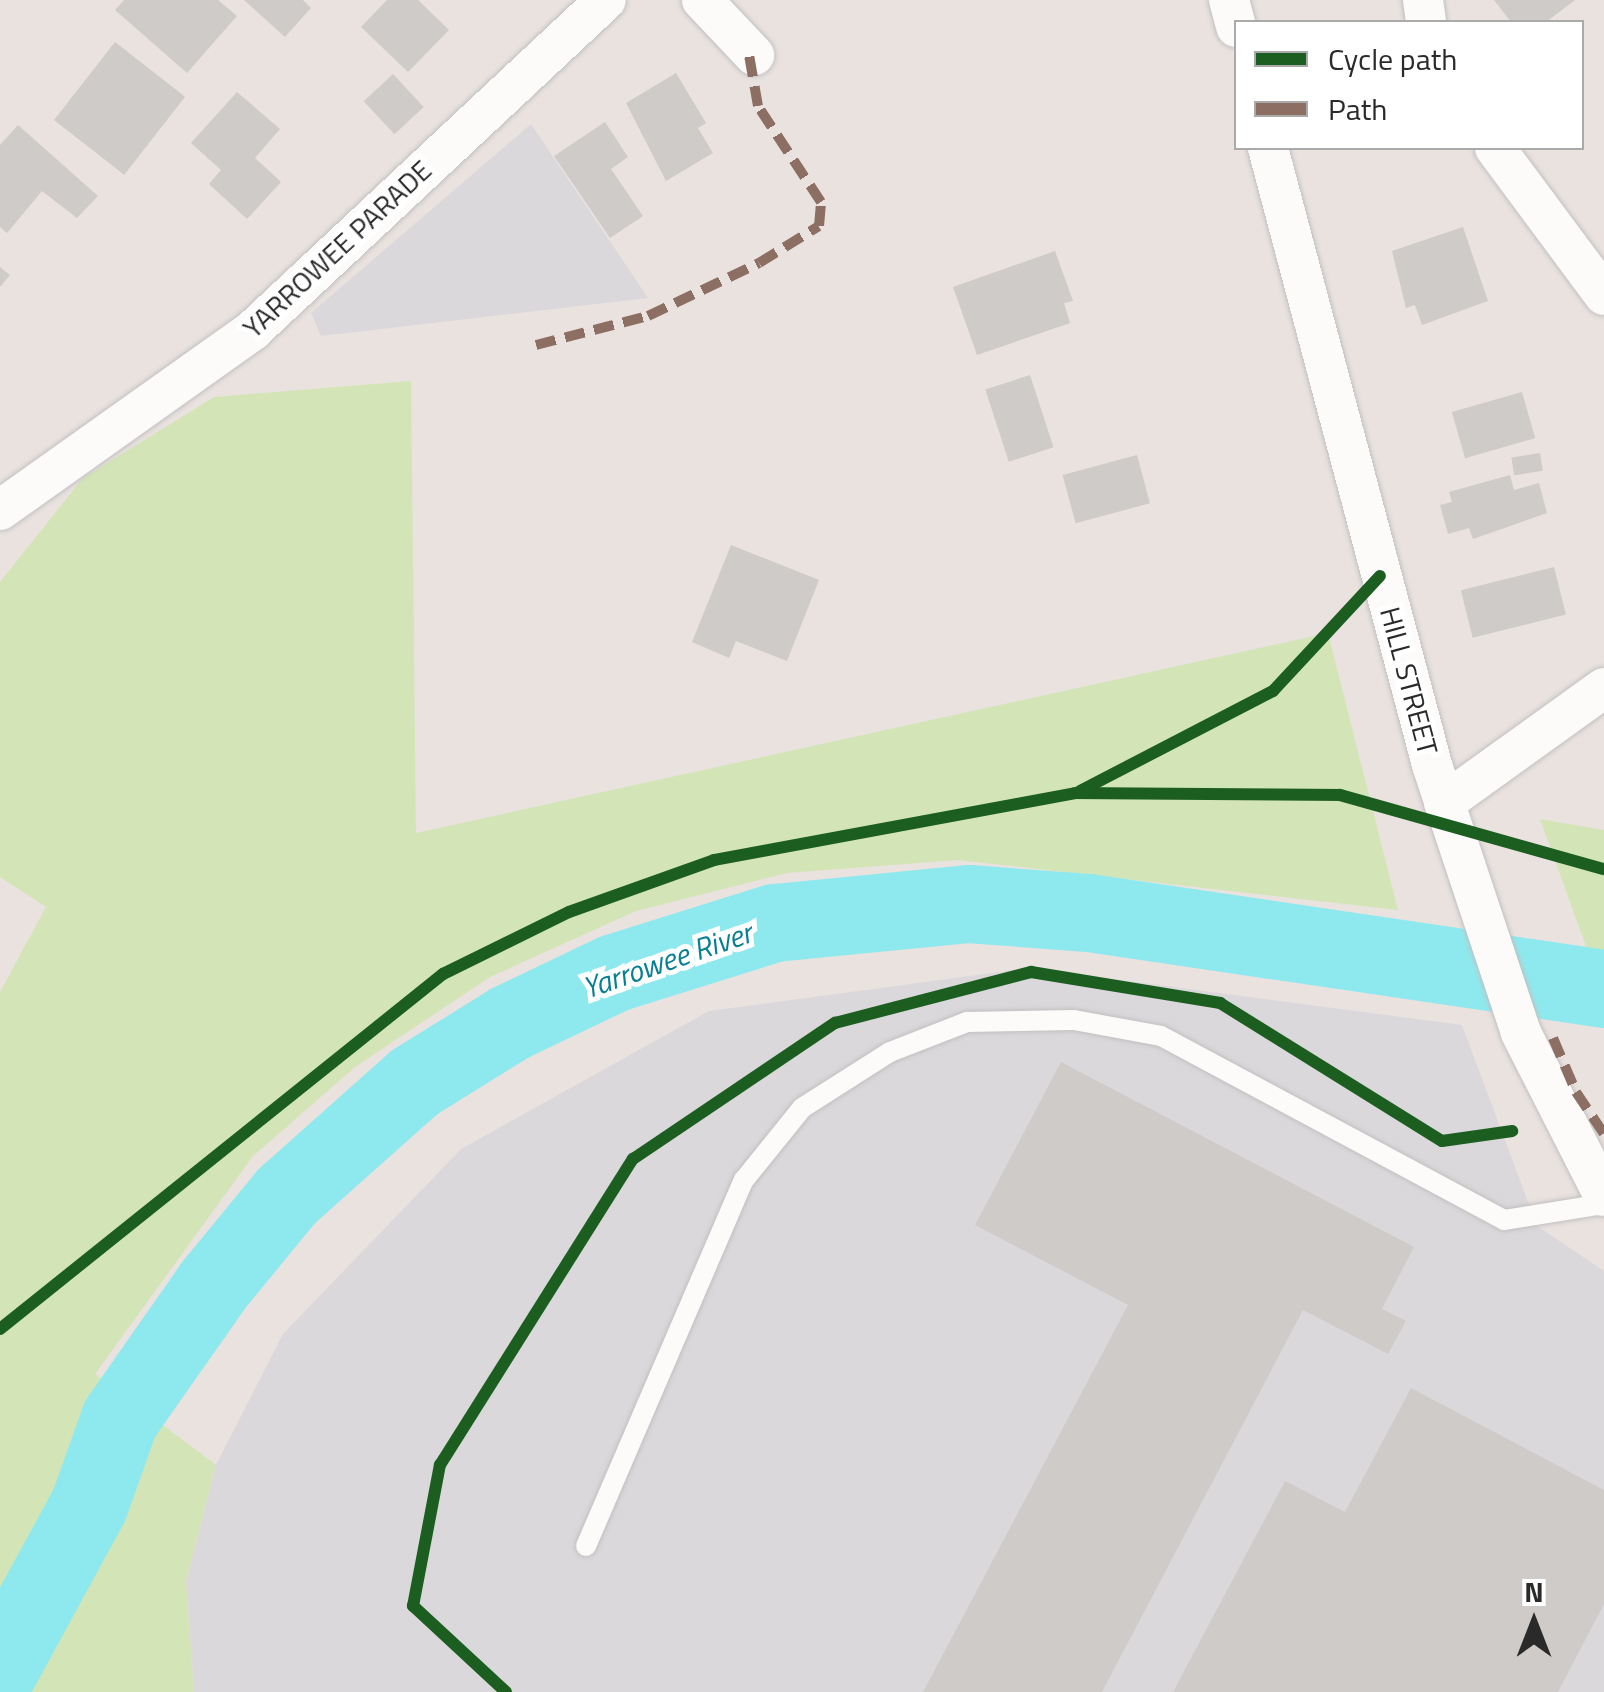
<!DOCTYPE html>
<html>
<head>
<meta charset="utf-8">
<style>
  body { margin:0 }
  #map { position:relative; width:1604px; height:1692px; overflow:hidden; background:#e9e2df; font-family:"Titillium Web",sans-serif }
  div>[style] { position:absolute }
  .industrial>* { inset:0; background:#dbd8db }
  .green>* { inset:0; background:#d3e5b6 }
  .river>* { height:78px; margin:-39px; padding:0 39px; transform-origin:39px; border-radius:39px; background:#8ee9ee }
  .building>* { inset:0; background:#cfcbc8; transform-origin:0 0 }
  .roads { filter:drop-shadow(0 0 2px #c2c0c1) drop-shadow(0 0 2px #c2c0c1) }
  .lane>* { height:20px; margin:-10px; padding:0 10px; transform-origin:10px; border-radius:10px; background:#fcfbfa }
  .street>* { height:40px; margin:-20px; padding:0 20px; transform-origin:20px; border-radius:20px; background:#fcfbfa }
  .quiet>* { height:10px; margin-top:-5px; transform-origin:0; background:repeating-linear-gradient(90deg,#8d6e63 0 20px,transparent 0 30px) }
  .cycleway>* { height:12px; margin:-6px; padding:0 6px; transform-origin:6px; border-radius:6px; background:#1b5e20 }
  span { translate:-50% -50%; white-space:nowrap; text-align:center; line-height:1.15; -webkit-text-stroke:10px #fff; paint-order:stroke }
  .street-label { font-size:28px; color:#2a2a2a }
  .water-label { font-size:30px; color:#077f94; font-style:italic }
  .legend { position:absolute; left:1234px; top:20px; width:350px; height:130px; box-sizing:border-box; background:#fff; border:2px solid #aaa; margin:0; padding:12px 18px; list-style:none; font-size:30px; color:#2a2a2a }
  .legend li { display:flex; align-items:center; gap:20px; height:50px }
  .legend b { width:50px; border:2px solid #aaa }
  .north { position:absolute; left:1484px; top:1572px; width:100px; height:100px; -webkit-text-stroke:8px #fff; paint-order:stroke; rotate:0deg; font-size:28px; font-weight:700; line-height:40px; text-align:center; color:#2a2a2a }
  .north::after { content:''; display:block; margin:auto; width:35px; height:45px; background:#2a2a2a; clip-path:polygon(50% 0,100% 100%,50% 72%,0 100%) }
</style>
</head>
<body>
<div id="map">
  <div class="industrial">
    <div style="clip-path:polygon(531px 124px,648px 298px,321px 336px,311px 313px)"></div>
    <div style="clip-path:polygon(1030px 968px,1462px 1025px,1537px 1226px,1604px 1271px,1604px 1692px,194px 1692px,186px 1581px,216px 1465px,283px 1334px,461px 1149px,709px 1011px)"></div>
  </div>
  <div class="green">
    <div style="clip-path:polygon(411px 381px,416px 833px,1328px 633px,1398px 910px,958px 860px,787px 873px,636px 911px,490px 977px,355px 1067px,253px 1156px,95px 1374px,216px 1465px,186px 1581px,194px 1692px,0 1692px,0 992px,46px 907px,0 877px,0 582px,83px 478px,214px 397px)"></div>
    <div style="clip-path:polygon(1540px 819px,1604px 830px,1604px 996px)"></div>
  </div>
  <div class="river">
    <div style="left:0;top:1669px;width:186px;rotate:-61.4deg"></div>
    <div style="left:89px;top:1506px;width:92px;rotate:-70.4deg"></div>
    <div style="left:120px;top:1419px;width:162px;rotate:-55deg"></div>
    <div style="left:213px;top:1286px;width:117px;rotate:-50.6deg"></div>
    <div style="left:287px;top:1196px;width:171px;rotate:-41.7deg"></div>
    <div style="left:415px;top:1082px;width:112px;rotate:-31.8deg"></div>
    <div style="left:510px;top:1023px;width:116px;rotate:-25.5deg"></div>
    <div style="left:615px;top:973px;width:168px;rotate:-17.4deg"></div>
    <div style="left:775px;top:923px;width:195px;rotate:-5.6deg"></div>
    <div style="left:969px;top:904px;width:120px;rotate:4.3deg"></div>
    <div style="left:1089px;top:913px;width:521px;rotate:8.39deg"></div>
  </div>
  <div class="building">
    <div style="clip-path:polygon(124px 0,218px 0,237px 16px,187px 73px,115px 10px)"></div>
    <div style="clip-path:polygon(244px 0,303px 0,311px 8px,285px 37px)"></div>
    <div style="clip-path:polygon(387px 0,418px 0,449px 30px,408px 72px,361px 27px)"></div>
    <div style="clip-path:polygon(1494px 0,1575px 0,1546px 22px,1511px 22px)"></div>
    <div style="left:115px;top:42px;width:89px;height:99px;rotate:38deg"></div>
    <div style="clip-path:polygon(676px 73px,706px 123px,698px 128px,713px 153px,666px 181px,626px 103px)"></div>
    <div style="left:393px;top:74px;width:45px;height:40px;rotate:47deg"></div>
    <div style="clip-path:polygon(237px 92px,280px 129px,255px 158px,281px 182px,247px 219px,209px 184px,221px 170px,191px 143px)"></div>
    <div style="clip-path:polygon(605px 122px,628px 157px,611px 169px,643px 216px,610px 238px,554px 156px)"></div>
    <div style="clip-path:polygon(18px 125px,98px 196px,77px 218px,42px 191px,7px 233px,0 227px,0 145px)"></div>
    <div style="clip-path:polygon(1463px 227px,1488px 301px,1422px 325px,1415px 305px,1406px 308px,1392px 251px)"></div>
    <div style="clip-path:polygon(1055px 251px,1073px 301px,1064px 303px,1070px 323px,977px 355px,953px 287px)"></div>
    <div style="clip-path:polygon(0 267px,10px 275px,0 287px)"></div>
    <div style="left:1030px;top:375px;width:76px;height:47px;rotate:72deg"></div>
    <div style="left:1522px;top:392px;width:48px;height:73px;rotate:74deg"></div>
    <div style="left:1540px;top:453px;width:18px;height:29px;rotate:81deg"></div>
    <div style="left:1137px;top:455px;width:50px;height:77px;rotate:75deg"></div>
    <div style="clip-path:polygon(1510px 475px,1514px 490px,1539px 483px,1547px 513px,1473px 539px,1469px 528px,1448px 534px,1440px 505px,1452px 502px,1449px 492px)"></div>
    <div style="clip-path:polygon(731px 545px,819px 580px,787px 661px,736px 641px,729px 658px,692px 642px)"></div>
    <div style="left:1554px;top:567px;width:49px;height:96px;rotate:76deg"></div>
    <div style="clip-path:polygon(1061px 1062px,1414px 1247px,1382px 1309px,1406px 1321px,1388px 1354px,1303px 1310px,1102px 1692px,923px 1692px,1128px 1305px,975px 1225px)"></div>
    <div style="clip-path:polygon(1411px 1388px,1604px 1490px,1604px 1604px,1558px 1692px,1173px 1692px,1285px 1481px,1345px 1512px)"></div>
  </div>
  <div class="roads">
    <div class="lane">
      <div style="left:586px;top:1546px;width:399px;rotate:-66.7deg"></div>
      <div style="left:744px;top:1180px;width:92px;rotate:-51.1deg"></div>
      <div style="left:802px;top:1108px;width:104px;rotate:-32.5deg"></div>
      <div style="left:890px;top:1052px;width:83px;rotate:-21.3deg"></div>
      <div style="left:967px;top:1022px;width:107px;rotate:-1.1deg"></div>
      <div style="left:1074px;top:1020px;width:88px;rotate:10.4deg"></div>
      <div style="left:1161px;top:1036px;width:389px;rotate:28.2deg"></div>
      <div style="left:1504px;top:1220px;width:101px;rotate:-9.1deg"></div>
    </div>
    <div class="street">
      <div style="left:702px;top:0;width:76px;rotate:46.6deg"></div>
      <div style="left:1229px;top:0;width:28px;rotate:75deg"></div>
      <div style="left:1423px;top:0;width:22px;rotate:82deg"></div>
      <div style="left:1268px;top:148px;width:638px;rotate:75.11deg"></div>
      <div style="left:1432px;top:765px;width:282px;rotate:71.6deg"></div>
      <div style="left:1521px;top:1033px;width:183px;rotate:63deg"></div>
      <div style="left:1495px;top:148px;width:183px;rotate:53.4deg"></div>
      <div style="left:0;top:510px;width:310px;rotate:-35.4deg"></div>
      <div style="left:253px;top:330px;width:483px;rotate:-43.1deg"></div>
      <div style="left:1444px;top:803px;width:197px;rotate:-35.7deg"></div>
    </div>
  </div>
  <div class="quiet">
    <div style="left:536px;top:345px;width:116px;rotate:-14.5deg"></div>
    <div style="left:648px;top:316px;width:123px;rotate:-25.5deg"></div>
    <div style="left:759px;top:263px;width:70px;rotate:-31.7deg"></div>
    <div style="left:819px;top:226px;width:24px;rotate:-85deg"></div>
    <div style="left:821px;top:202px;width:115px;rotate:-123.3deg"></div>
    <div style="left:758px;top:106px;width:58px;rotate:-100deg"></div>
    <div style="left:1553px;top:1038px;width:59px;rotate:66.9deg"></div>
    <div style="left:1576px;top:1092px;width:50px;rotate:56.3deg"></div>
  </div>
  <div class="cycleway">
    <div style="left:1080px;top:791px;width:217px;rotate:-27.4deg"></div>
    <div style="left:1273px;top:691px;width:157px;rotate:-47.1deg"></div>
    <div style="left:0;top:1329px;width:568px;rotate:-38.71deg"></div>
    <div style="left:443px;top:974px;width:140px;rotate:-26.2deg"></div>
    <div style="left:569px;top:912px;width:154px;rotate:-19.7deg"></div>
    <div style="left:714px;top:860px;width:367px;rotate:-10.5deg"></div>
    <div style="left:1075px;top:793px;width:265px;rotate:0.4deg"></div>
    <div style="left:1340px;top:795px;width:274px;rotate:15.7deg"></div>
    <div style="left:506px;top:1692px;width:127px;rotate:-137.2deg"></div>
    <div style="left:413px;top:1606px;width:144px;rotate:-79.2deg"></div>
    <div style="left:440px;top:1465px;width:362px;rotate:-57.8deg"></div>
    <div style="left:633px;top:1159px;width:244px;rotate:-34deg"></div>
    <div style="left:835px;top:1023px;width:203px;rotate:-14.6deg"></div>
    <div style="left:1031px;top:972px;width:192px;rotate:9.3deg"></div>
    <div style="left:1220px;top:1003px;width:261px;rotate:31.9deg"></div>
    <div style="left:1442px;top:1141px;width:71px;rotate:-8.1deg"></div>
  </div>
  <div class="street-label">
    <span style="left:337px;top:249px;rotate:-43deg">YARROWEE PARADE</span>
    <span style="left:1409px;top:681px;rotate:75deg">HILL STREET</span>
  </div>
  <div class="water-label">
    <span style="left:667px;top:960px;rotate:-19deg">Yarrowee River</span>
  </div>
  <ul class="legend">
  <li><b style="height:12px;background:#1b5e20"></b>Cycle path</li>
  <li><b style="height:12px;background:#8d6e63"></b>Path</li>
  </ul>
  <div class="north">N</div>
</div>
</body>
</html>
